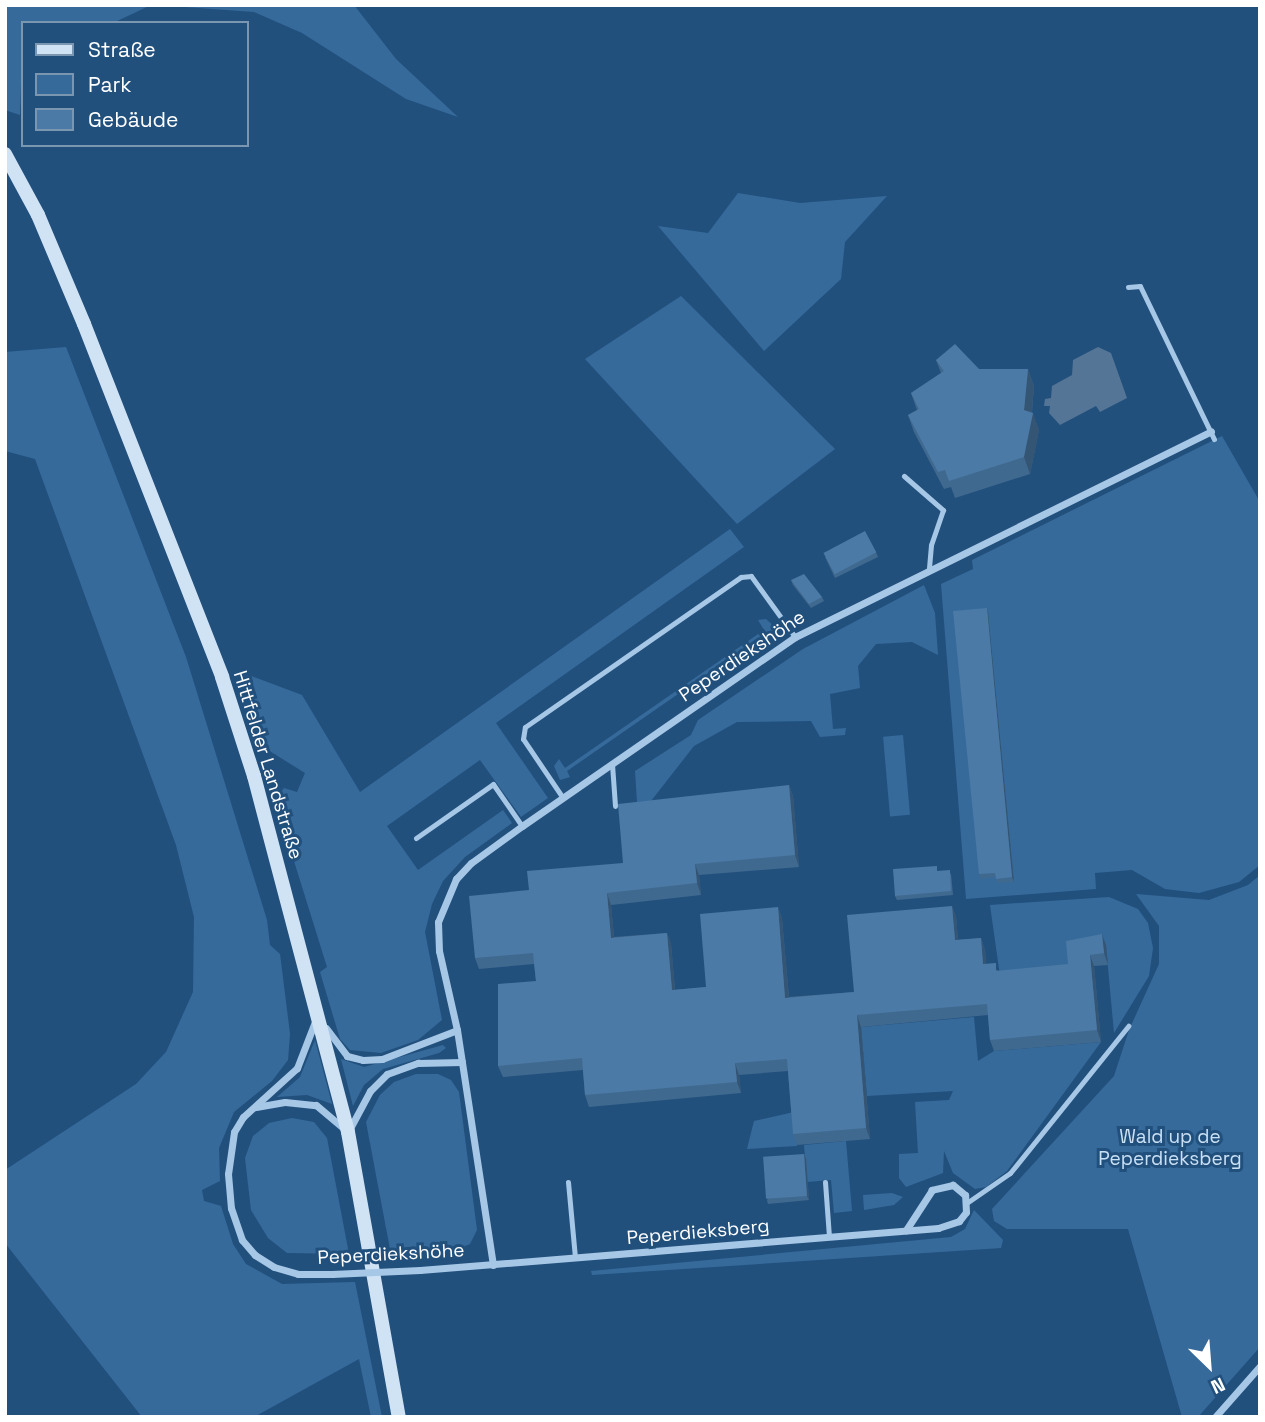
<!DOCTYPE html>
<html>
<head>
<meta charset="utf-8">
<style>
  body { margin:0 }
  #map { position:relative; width:1265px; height:1422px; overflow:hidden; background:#22507d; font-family:"Space Grotesk",sans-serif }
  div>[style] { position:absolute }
  .green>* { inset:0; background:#366a9b; transform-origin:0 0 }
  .water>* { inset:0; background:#547596 }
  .lane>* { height:5px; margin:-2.5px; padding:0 2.5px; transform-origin:2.5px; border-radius:2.5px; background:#a6c7e6 }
  .street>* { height:7px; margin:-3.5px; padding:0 3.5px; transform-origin:3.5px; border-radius:3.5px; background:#a6c7e6 }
  .secondary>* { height:14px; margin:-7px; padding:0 7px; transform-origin:7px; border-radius:7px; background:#d0e3f5 }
  .street-bridge>* { height:7px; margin:-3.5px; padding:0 3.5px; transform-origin:3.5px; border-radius:3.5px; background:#a6c7e6 }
  .wall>* { inset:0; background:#40698f }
  .shaded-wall>* { inset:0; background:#345574 }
  .building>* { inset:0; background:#4b7aa6; transform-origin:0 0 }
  span { translate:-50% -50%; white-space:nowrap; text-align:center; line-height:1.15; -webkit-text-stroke:6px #22507d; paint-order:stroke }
  .street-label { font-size:19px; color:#fff }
  .park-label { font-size:19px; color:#cae0f5 }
  .frame { position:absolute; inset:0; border:7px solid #fff; pointer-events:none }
  .legend { position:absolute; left:21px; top:21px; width:228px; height:126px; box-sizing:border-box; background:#22507d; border:2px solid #7a96b1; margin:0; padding:9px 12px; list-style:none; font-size:21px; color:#fff }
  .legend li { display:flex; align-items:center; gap:14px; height:35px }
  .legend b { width:35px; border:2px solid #7a96b1 }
  .north { position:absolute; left:1174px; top:1331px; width:70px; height:70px; -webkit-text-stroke:5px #22507d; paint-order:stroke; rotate:155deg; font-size:19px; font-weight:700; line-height:28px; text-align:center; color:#fff }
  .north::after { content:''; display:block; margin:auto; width:24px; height:32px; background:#fff; clip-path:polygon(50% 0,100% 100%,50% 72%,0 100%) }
</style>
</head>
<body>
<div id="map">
  <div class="green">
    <div style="clip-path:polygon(5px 5px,151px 5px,113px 23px,23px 23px,20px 115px,5px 110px)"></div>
    <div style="clip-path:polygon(354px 5px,396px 59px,458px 117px,406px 99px,302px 33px,254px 12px,171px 6px)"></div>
    <div style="clip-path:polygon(738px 193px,800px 203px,887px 196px,845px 242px,841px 279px,764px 351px,658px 226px,708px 233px)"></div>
    <div style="clip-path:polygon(681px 296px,835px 449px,737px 524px,585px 359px)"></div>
    <div style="clip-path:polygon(66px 347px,186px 657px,267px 920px,270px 945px,280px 954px,290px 1034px,288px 1060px,272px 1081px,234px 1112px,219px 1148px,220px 1181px,202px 1190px,204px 1201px,221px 1206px,233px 1244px,246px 1264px,282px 1284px,355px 1282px,382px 1417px,371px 1417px,359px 1359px,254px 1417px,142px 1417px,5px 1243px,5px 1170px,136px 1084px,166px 1052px,193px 992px,194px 917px,176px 845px,35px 459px,5px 451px,5px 352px)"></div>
    <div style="clip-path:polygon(1222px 436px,1260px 502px,1260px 865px,1239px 882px,1199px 893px,1165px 889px,1132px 870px,1095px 873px,1096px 889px,966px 899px,941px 584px,973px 569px,972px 560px)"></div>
    <div style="clip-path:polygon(730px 529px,744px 547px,496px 723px,548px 798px,521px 817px,480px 760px,387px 826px,418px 870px,503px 810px,512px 823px,465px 857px,443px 881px,432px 904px,425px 932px,442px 1020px,418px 1040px,381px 1053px,350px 1050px,340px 1039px,320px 972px,327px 967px,275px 800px,284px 788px,297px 792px,305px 773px,268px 750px,246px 674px,302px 695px,360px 792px)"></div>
    <div style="clip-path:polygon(924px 585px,935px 613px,938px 655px,912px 642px,876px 644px,858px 666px,860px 688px,830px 694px,833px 729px,846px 728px,845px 735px,820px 737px,811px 721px,737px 722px,694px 746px,651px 801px,637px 802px,635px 771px,691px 735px,698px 720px,803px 649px)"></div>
    <div style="clip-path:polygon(766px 619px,777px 629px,775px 635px,770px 638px,766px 633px,567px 771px,570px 777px,560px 780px,554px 766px,559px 759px,565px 768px,764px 630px,758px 620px)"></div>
    <div style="left:903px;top:735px;width:80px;height:20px;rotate:85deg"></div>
    <div style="clip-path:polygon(1260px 875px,1260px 1347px,1198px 1417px,1182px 1417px,1128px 1229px,1007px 1229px,994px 1221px,992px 1209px,1114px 1076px,1129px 1030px,1159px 964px,1159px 926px,1136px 894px,1209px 900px,1248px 885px)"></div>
    <div style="clip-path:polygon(1109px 897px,1138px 909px,1148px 923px,1153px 948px,1149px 976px,1114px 1033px,1106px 946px,1072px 976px,1001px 983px,990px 905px)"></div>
    <div style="clip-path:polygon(974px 1017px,978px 1061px,994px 1051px,1101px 1042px,1007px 1171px,986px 1187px,975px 1189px,953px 1173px,944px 1151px,943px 1173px,906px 1187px,899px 1178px,899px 1154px,918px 1153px,915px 1102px,949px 1100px,953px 1091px,867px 1096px,861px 1027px)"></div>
    <div style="clip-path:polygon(315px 1040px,332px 1104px,307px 1095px,277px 1097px,300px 1077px)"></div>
    <div style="clip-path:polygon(443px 1045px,446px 1048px,439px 1053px,383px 1069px,364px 1085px,353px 1106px,341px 1059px,364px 1067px)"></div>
    <div style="clip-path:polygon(416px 1074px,438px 1074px,451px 1080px,459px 1092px,477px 1230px,470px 1244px,455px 1250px,390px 1249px,366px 1122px,380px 1095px,394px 1082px)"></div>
    <div style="clip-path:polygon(794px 1112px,797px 1146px,747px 1149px,754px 1121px)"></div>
    <div style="clip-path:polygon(292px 1118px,314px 1122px,327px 1138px,349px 1254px,287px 1253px,268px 1238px,251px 1210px,245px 1158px,253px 1136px,269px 1123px)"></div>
    <div style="clip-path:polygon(846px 1141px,852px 1211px,834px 1213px,831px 1180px,807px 1182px,804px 1145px)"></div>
    <div style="clip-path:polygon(892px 1193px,903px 1197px,894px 1205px,864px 1210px,863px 1195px)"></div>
    <div style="clip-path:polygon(974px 1210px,1003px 1240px,1001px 1248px,592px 1275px,591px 1271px,951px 1237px,965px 1229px)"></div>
  </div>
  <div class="water">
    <div style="clip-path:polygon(1098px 347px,1111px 353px,1127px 398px,1100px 412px,1096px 406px,1060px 425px,1049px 413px,1050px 406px,1044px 406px,1045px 399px,1051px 398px,1052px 386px,1072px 375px,1073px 360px)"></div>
  </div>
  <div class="lane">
    <div style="left:1128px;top:287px;width:12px;rotate:-5deg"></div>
    <div style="left:1140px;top:286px;width:170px;rotate:64.2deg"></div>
    <div style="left:904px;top:476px;width:52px;rotate:41.1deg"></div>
    <div style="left:943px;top:510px;width:37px;rotate:109deg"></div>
    <div style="left:931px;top:545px;width:25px;rotate:95deg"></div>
    <div style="left:612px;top:764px;width:42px;rotate:85.9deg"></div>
    <div style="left:563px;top:798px;width:71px;rotate:-124.1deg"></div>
    <div style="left:523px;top:739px;width:12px;rotate:-81deg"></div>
    <div style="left:525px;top:727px;width:263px;rotate:-34.8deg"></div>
    <div style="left:741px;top:577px;width:10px;rotate:-6deg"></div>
    <div style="left:751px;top:576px;width:75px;rotate:54.2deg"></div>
    <div style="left:416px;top:838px;width:94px;rotate:-35deg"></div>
    <div style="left:493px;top:784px;width:51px;rotate:55.4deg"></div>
    <div style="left:568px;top:1182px;width:76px;rotate:84.7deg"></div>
    <div style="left:825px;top:1182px;width:55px;rotate:85.8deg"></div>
    <div style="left:968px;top:1202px;width:51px;rotate:-34.6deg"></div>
    <div style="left:1010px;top:1173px;width:189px;rotate:-51.2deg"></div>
  </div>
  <div class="street">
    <div style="left:316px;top:1019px;width:53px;rotate:111.2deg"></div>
    <div style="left:297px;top:1068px;width:73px;rotate:137.8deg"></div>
    <div style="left:243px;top:1117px;width:17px;rotate:121deg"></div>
    <div style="left:234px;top:1132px;width:42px;rotate:98.1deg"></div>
    <div style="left:228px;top:1174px;width:34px;rotate:85deg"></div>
    <div style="left:231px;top:1208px;width:34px;rotate:71deg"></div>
    <div style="left:242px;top:1240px;width:20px;rotate:49deg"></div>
    <div style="left:255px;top:1255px;width:22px;rotate:32deg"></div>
    <div style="left:274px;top:1267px;width:25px;rotate:16deg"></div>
    <div style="left:298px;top:1274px;width:34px"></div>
    <div style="left:326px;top:1028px;width:35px;rotate:53deg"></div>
    <div style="left:347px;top:1056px;width:16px;rotate:14deg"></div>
    <div style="left:363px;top:1060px;width:19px;rotate:-3deg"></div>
    <div style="left:382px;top:1059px;width:80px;rotate:-21.1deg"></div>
    <div style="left:256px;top:1107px;width:29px;rotate:-10deg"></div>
    <div style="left:285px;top:1102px;width:31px;rotate:6deg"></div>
    <div style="left:316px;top:1105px;width:42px;rotate:40.2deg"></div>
    <div style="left:348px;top:1132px;width:47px;rotate:-61.8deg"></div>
    <div style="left:370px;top:1091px;width:24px;rotate:-45deg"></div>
    <div style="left:387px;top:1074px;width:33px;rotate:-20deg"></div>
    <div style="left:418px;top:1063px;width:44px;rotate:-1.3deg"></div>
    <div style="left:493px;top:1265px;width:238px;rotate:-98.7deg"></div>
    <div style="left:457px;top:1030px;width:81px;rotate:-102.8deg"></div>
    <div style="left:439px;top:951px;width:29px;rotate:-92deg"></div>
    <div style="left:438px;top:922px;width:47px;rotate:-67.3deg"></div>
    <div style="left:456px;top:879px;width:22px;rotate:-47deg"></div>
    <div style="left:471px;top:863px;width:63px;rotate:-36deg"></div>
    <div style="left:522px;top:826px;width:332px;rotate:-34.7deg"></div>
    <div style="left:795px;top:637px;width:464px;rotate:-26.3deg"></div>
    <div style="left:420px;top:1270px;width:520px;rotate:-4.64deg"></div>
    <div style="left:938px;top:1228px;width:22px;rotate:-18deg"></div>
    <div style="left:959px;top:1221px;width:11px;rotate:-52deg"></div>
    <div style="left:966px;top:1212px;width:17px;rotate:-93deg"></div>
    <div style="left:965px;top:1195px;width:16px;rotate:-140deg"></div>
    <div style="left:953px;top:1185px;width:22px;rotate:167deg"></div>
    <div style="left:932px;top:1190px;width:48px;rotate:123deg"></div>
    <div style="left:1215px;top:1417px;width:68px;rotate:-48.6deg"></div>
  </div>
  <div class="secondary">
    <div style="left:5px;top:154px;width:69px;rotate:61.6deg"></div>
    <div style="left:38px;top:215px;width:118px;rotate:67.1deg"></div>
    <div style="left:84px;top:324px;width:379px;rotate:68.6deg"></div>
    <div style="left:222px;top:677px;width:104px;rotate:72.1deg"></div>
    <div style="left:254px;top:776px;width:368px;rotate:75.2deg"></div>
    <div style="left:348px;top:1132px;width:290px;rotate:79.9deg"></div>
  </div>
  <div class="street-bridge">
    <div style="left:332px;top:1274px;width:88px;rotate:-2.6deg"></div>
  </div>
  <div class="wall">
    <div style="clip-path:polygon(936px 360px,979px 369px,1028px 369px,1034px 386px,1032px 412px,1039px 430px,1030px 474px,955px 498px,951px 487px,944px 489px,914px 432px,908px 415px,917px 410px,911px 393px,941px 373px)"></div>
    <div style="clip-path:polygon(876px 552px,878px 557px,835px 578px,825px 557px)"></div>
    <div style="clip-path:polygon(791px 580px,822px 597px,824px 601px,811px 608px,793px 585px)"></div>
    <div style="clip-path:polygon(988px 612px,1014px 882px,997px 883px,996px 877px,980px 879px,979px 874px)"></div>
    <div style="clip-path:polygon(789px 785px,793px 796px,799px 867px,699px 875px,701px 895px,611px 905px,614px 937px,667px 933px,671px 944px,675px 990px,706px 987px,778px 907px,782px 919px,789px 997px,854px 992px,952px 906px,956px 917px,958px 940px,981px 938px,985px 950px,986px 964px,999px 971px,1068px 964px,1106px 945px,1108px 965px,1094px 966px,1101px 1042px,994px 1051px,990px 1040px,988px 1015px,861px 1027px,870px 1139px,797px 1145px,793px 1134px,788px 1071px,739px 1075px,741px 1093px,589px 1107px,585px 1095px,583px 1070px,503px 1077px,498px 1066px,536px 981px,534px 964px,479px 969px,475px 958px,529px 890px,623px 863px)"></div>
    <div style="clip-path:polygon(938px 871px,951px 874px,953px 895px,897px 900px,895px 896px)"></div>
    <div style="clip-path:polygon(804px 1154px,806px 1159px,809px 1200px,768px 1204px,767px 1200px)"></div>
  </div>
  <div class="shaded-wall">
    <div style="clip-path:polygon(1028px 369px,1034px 386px,1031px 421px,1033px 413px,1039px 430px,1030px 474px,1024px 457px,1024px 410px)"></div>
    <div style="clip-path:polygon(987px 608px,988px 612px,1014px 882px,1012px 877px)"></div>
    <div style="clip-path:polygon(789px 785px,793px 796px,799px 867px,795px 855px)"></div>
    <div style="clip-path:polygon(695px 864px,699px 875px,701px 895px,697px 883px)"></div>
    <div style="clip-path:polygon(607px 893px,611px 905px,615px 949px,611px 938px)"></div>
    <div style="clip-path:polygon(952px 906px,956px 917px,959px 952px,955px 940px)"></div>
    <div style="clip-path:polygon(778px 907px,782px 919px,790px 1009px,785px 998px)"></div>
    <div style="clip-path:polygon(667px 933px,671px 944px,676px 1002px,672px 990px)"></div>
    <div style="clip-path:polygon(1102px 934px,1106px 945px,1108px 965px,1104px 953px)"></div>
    <div style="clip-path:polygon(981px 938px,985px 950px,987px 976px,983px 964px)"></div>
    <div style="clip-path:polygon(1090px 955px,1094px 966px,1101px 1042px,1097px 1030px)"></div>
    <div style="clip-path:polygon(857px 1015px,861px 1027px,870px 1139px,866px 1128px)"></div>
    <div style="clip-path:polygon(735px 1063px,739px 1075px,741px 1093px,737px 1082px)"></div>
    <div style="clip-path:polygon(804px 1154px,806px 1159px,809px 1200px,807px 1196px)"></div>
  </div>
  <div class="building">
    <div style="clip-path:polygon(955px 344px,979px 369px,1028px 369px,1024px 410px,1033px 413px,1024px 457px,949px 481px,945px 470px,938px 472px,908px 415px,919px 409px,911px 393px,944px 371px,936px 360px)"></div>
    <div style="left:865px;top:531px;width:24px;height:47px;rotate:62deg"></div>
    <div style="clip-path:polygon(804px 574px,822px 597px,809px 604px,791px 580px)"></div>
    <div style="clip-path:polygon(987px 608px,1012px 877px,996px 879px,995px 873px,979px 874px,953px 611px)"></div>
    <div style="clip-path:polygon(789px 785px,795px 855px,695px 864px,697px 883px,607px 893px,611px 938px,667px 933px,672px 990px,706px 987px,700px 914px,778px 907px,785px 998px,854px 992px,847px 915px,952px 906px,955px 940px,981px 938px,983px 964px,996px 963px,996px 971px,1068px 964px,1066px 941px,1102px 934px,1104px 953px,1090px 955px,1097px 1030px,990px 1040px,987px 1004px,857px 1015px,866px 1128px,793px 1134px,787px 1059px,735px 1063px,737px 1082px,585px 1095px,582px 1058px,498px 1066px,498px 984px,536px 981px,533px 953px,475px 958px,469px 896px,529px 890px,527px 871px,623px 863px,618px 804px)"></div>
    <div style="clip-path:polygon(937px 866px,937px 871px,950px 870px,951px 891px,895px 896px,893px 869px)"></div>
    <div style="left:804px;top:1154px;width:42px;height:41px;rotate:86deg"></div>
  </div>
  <div class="street-label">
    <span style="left:742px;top:656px;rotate:-34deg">Peperdiekshöhe</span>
    <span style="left:268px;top:765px;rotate:73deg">Hittfelder Landstraße</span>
    <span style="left:698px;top:1232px;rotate:-5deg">Peperdieksberg</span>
    <span style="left:391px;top:1254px;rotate:-3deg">Peperdiekshöhe</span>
  </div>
  <div class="park-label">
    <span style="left:1170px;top:1148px">Wald up de<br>Peperdieksberg</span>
  </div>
  <div class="frame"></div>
  <ul class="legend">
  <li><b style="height:9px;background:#d0e3f5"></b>Straße</li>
  <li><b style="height:19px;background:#366a9b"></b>Park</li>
  <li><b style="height:19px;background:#4b7aa6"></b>Gebäude</li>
  </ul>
  <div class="north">N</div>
</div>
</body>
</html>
